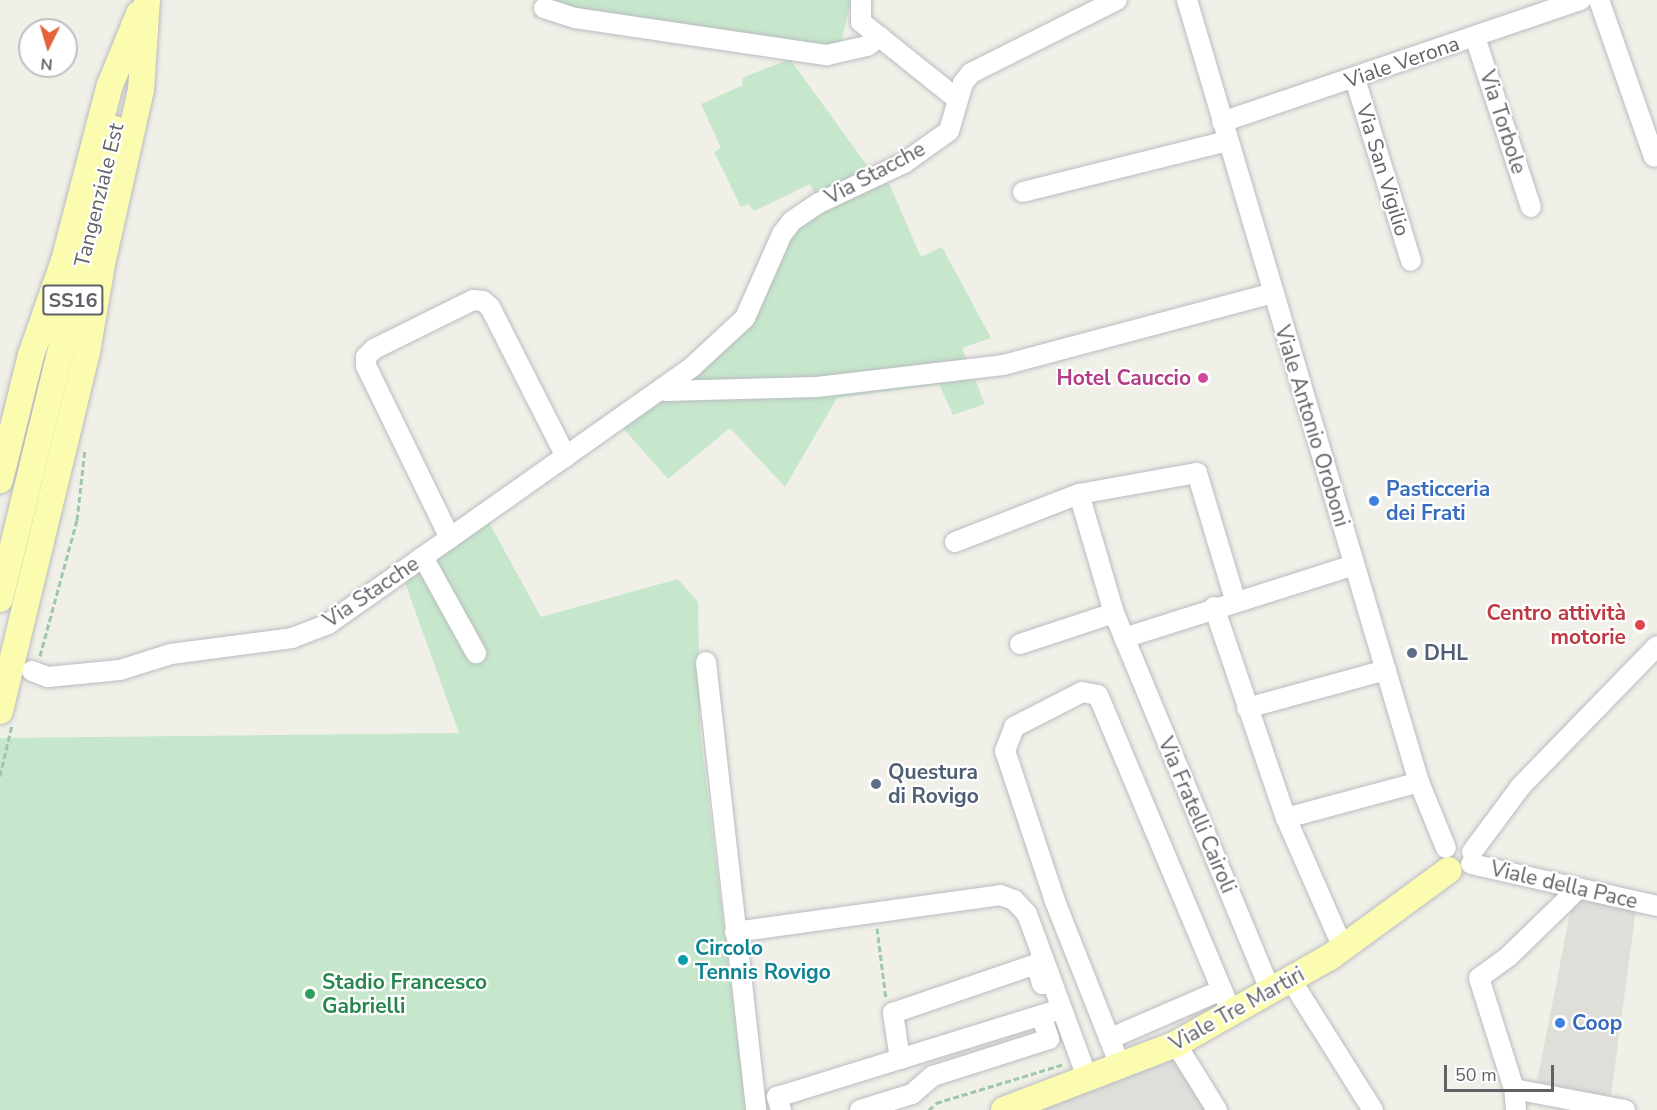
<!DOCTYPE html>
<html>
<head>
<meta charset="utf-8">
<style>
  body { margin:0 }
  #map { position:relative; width:1657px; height:1110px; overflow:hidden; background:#f0f0e8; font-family:"Nunito Sans",sans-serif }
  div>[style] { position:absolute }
  .industrial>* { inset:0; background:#dfdfda }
  .green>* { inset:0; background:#c6e7cb }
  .path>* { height:3px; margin-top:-1.5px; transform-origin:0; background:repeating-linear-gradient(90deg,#9fc7b0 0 6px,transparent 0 9px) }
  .roads { filter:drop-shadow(0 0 2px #babbc1) drop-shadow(0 0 2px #babbc1) }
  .minor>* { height:20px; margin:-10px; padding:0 10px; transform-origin:10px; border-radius:10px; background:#fff }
  .major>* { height:26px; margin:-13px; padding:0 13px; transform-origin:13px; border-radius:13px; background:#fcfcb1 }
  .dots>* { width:16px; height:16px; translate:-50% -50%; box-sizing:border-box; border:3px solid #fff; border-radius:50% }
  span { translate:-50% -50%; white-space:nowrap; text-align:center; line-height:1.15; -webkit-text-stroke:4.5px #fff; paint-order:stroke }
  .shield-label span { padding:2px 4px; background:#fff; border:2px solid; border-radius:4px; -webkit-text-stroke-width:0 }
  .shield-label { font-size:20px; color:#5f6167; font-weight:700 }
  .street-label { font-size:21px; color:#5f6167 }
  .hotel-label { font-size:21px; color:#b23c85; font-weight:700 }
  .right { translate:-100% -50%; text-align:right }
  .shop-label { font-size:21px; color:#366cbe; font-weight:700 }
  .left { translate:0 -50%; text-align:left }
  .health-label { font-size:21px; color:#be3a42; font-weight:700 }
  .service-label { font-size:21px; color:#4e5e75; font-weight:700 }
  .culture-label { font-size:21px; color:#0d838f; font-weight:700 }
  .leisure-label { font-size:21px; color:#27864d; font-weight:700 }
  .north { position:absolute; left:18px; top:18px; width:60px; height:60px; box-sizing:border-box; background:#fff; border:2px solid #bfc0c2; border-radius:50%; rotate:185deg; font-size:16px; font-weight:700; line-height:24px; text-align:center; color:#5f6167 }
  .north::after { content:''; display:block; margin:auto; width:21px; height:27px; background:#e4613a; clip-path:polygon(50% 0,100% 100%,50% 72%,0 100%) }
  .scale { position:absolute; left:1444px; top:1065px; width:110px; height:27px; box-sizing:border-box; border:3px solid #5f6167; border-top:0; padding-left:8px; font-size:18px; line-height:21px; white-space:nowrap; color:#5f6167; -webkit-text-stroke:4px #fff; paint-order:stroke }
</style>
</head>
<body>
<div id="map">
  <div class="industrial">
    <div style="clip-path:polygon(1580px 897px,1636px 909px,1611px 1096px,1537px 1082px,1570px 913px)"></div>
    <div style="clip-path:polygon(1175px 1058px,1210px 1110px,1025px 1110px,1098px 1089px)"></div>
  </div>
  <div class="green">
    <div style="clip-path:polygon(536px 0,851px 0,839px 52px,534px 17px)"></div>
    <div style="clip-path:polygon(790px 59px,873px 174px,818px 200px,810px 184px,754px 211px,748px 204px,741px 207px,714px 152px,721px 148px,701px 104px,743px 85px,742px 78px)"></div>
    <div style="clip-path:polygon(887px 179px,921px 257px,942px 247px,991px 338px,962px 348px,985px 404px,953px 415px,939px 384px,837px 398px,785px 487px,730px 428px,668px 479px,622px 427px,698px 373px,740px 332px,797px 228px,814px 212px)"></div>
    <div style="clip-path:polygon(486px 517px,541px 617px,678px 579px,698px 602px,700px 730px,746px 1110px,0 1110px,0 738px,459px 733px,403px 577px)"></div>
  </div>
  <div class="path">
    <div style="left:40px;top:656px;width:141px;rotate:-74.8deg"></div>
    <div style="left:77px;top:520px;width:71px;rotate:-83.6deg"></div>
    <div style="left:0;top:776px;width:52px;rotate:-76.8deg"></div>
    <div style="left:877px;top:928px;width:72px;rotate:82.8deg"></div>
    <div style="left:929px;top:1110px;width:10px;rotate:-45deg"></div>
    <div style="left:936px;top:1103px;width:134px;rotate:-16.9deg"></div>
  </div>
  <div class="roads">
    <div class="minor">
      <div style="left:861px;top:0;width:22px;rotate:90deg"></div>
      <div style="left:861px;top:22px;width:123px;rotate:38.7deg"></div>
      <div style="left:1187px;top:0;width:816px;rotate:73.48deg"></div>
      <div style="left:1419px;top:782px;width:71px;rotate:67.8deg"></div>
      <div style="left:1599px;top:0;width:166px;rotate:70.7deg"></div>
      <div style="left:544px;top:8px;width:33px;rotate:18deg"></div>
      <div style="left:575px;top:18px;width:255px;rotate:8.4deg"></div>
      <div style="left:827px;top:55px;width:41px;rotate:-12.7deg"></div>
      <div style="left:867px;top:46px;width:16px;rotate:-35deg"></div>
      <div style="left:1475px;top:37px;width:179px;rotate:71.8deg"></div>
      <div style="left:1355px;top:79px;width:190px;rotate:72.9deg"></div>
      <div style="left:1222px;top:122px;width:379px;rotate:-18.8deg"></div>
      <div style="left:1023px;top:192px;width:210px;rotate:-14deg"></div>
      <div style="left:665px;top:391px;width:152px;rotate:-1.5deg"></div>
      <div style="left:817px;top:387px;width:187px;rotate:-6.7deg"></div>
      <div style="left:1003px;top:365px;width:279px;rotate:-14.9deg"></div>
      <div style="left:1079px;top:494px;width:120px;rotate:-10.1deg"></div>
      <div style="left:1197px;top:473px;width:133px;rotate:73.3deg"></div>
      <div style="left:450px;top:538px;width:191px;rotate:-116deg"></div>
      <div style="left:366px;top:366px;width:9px;rotate:-90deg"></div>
      <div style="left:366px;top:357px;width:11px;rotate:-45deg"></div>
      <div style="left:374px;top:349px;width:110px;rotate:-26.3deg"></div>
      <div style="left:473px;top:300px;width:10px;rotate:6deg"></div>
      <div style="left:483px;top:301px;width:9px;rotate:41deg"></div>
      <div style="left:490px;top:307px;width:168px;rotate:63.1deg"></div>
      <div style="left:955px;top:542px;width:133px;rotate:-21.2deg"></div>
      <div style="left:1079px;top:494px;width:124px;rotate:73.6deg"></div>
      <div style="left:1114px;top:613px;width:410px;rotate:67.5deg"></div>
      <div style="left:423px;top:557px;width:110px;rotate:61.1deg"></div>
      <div style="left:1214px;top:607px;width:223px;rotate:71.2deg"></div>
      <div style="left:1286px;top:818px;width:142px;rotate:66.3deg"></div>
      <div style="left:1124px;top:638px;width:241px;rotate:-17.6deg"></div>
      <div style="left:1020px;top:644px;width:99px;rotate:-18.3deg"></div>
      <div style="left:706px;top:662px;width:451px;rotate:83.6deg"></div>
      <div style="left:32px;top:671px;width:17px;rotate:21deg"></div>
      <div style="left:48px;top:677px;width:72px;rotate:-5.6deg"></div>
      <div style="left:120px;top:670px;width:53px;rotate:-17.4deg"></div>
      <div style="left:171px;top:654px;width:122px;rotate:-7.5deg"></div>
      <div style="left:292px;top:638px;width:39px;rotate:-21deg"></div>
      <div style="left:328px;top:624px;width:446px;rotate:-35.2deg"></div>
      <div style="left:692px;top:367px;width:72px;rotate:-42.8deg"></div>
      <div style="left:745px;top:318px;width:92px;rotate:-66.2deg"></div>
      <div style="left:782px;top:234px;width:16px;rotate:-52deg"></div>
      <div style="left:792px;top:221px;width:32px;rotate:-34deg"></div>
      <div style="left:819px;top:203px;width:94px;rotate:-25.2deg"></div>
      <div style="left:904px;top:163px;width:55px;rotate:-35.4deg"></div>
      <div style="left:949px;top:131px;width:50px;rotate:-73.7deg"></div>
      <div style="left:963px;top:83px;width:13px;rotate:-51deg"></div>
      <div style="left:971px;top:73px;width:163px;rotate:-26.6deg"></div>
      <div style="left:1247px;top:708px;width:144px;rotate:-15.3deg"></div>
      <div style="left:1286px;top:818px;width:138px;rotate:-15.1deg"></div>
      <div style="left:1472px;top:852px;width:82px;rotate:-53.4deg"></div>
      <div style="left:1521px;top:786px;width:195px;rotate:-45.8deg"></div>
      <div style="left:1471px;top:864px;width:191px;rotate:12.7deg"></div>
      <div style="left:735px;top:932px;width:268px;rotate:-7.9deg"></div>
      <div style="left:1000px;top:895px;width:15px;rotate:20deg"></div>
      <div style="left:1014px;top:900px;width:19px;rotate:47deg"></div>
      <div style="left:1027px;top:914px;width:177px;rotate:69.8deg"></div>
      <div style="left:1291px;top:980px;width:154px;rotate:57.8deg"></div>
      <div style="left:1111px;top:1038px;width:121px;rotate:-23.4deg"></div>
      <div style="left:1176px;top:1044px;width:78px;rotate:58.2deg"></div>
      <div style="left:900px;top:1059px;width:47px;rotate:-98.7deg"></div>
      <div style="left:893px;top:1013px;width:151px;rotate:-18.9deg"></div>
      <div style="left:1036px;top:964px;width:21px;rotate:73deg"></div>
      <div style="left:1121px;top:1068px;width:180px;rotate:-111.6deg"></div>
      <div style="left:1055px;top:901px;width:158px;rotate:-108.4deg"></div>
      <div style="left:1005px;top:751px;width:26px;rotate:-69deg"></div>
      <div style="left:1014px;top:727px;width:76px;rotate:-27.2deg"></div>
      <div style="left:1082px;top:692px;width:16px;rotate:11deg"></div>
      <div style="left:1098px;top:695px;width:345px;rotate:67.2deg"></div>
      <div style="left:1514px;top:1089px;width:113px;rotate:10.7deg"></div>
      <div style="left:781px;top:1110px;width:14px;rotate:-107deg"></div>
      <div style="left:777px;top:1097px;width:297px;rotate:-17.2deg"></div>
      <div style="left:860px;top:1110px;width:54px;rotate:-17.1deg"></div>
      <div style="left:912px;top:1094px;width:28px;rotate:-41deg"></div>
      <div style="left:933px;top:1076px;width:122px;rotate:-17.7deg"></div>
      <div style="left:1049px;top:1039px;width:25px;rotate:-108deg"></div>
      <div style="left:1516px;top:1110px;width:21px;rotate:-95deg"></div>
      <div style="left:1514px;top:1089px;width:116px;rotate:-107.5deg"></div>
      <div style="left:1479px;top:978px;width:37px;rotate:-36deg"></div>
      <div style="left:1509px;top:956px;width:96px;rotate:-44.2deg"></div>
    </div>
    <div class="major">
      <div style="left:0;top:480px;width:129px;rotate:-76.1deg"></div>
      <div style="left:31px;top:355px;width:100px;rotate:-70.7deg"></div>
      <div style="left:64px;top:261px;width:182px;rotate:-75.4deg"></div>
      <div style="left:110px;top:85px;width:77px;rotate:-67.8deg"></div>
      <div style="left:0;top:599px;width:484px;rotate:-76.3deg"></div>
      <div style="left:0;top:711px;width:369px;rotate:-76.4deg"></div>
      <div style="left:87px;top:352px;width:89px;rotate:-80.3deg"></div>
      <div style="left:102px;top:264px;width:178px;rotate:-77.4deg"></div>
      <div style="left:141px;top:90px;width:90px;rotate:-86.2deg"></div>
      <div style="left:1004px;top:1110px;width:184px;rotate:-21deg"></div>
      <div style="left:1176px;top:1044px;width:177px;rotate:-29.5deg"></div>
      <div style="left:1330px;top:957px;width:147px;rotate:-36.2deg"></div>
    </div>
  </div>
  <div class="dots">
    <div style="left:1203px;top:378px;background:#d1479c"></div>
    <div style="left:1374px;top:501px;background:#3f7fe0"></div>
    <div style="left:1640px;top:625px;background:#e0444e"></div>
    <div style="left:1412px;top:653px;background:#5c6f8a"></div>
    <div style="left:876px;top:784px;background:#5c6f8a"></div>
    <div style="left:683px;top:960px;background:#0f9aa8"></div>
    <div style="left:310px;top:994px;background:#2e9e5b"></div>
    <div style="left:1560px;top:1023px;background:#3f7fe0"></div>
  </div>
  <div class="shield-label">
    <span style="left:73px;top:300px">SS16</span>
  </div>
  <div class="street-label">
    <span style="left:1402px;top:62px;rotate:-19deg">Viale Verona</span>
    <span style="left:1503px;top:122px;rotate:72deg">Via Torbole</span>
    <span style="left:1383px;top:170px;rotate:73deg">Via San Vigilio</span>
    <span style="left:875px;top:173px;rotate:-28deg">Via Stacche</span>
    <span style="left:99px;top:195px;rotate:-76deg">Tangenziale Est</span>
    <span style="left:1312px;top:426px;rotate:73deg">Viale Antonio Oroboni</span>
    <span style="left:371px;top:592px;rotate:-34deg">Via Stacche</span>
    <span style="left:1197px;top:815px;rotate:67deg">Via Fratelli Cairoli</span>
    <span style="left:1564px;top:885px;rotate:13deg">Viale della Pace</span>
    <span style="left:1237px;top:1009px;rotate:-29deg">Viale Tre Martiri</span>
  </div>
  <div class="hotel-label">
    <span class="right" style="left:1191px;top:378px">Hotel Cauccio</span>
  </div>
  <div class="shop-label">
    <span class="left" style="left:1386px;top:501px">Pasticceria<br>dei Frati</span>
    <span class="left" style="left:1572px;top:1023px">Coop</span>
  </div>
  <div class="health-label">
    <span class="right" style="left:1626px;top:625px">Centro attività<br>motorie</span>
  </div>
  <div class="service-label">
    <span class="left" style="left:1424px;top:653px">DHL</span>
    <span class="left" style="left:888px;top:784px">Questura<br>di Rovigo</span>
  </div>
  <div class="culture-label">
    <span class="left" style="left:695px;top:960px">Circolo<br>Tennis Rovigo</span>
  </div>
  <div class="leisure-label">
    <span class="left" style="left:322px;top:994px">Stadio Francesco<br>Gabrielli</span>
  </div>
  <div class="north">N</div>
  <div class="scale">50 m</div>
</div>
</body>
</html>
